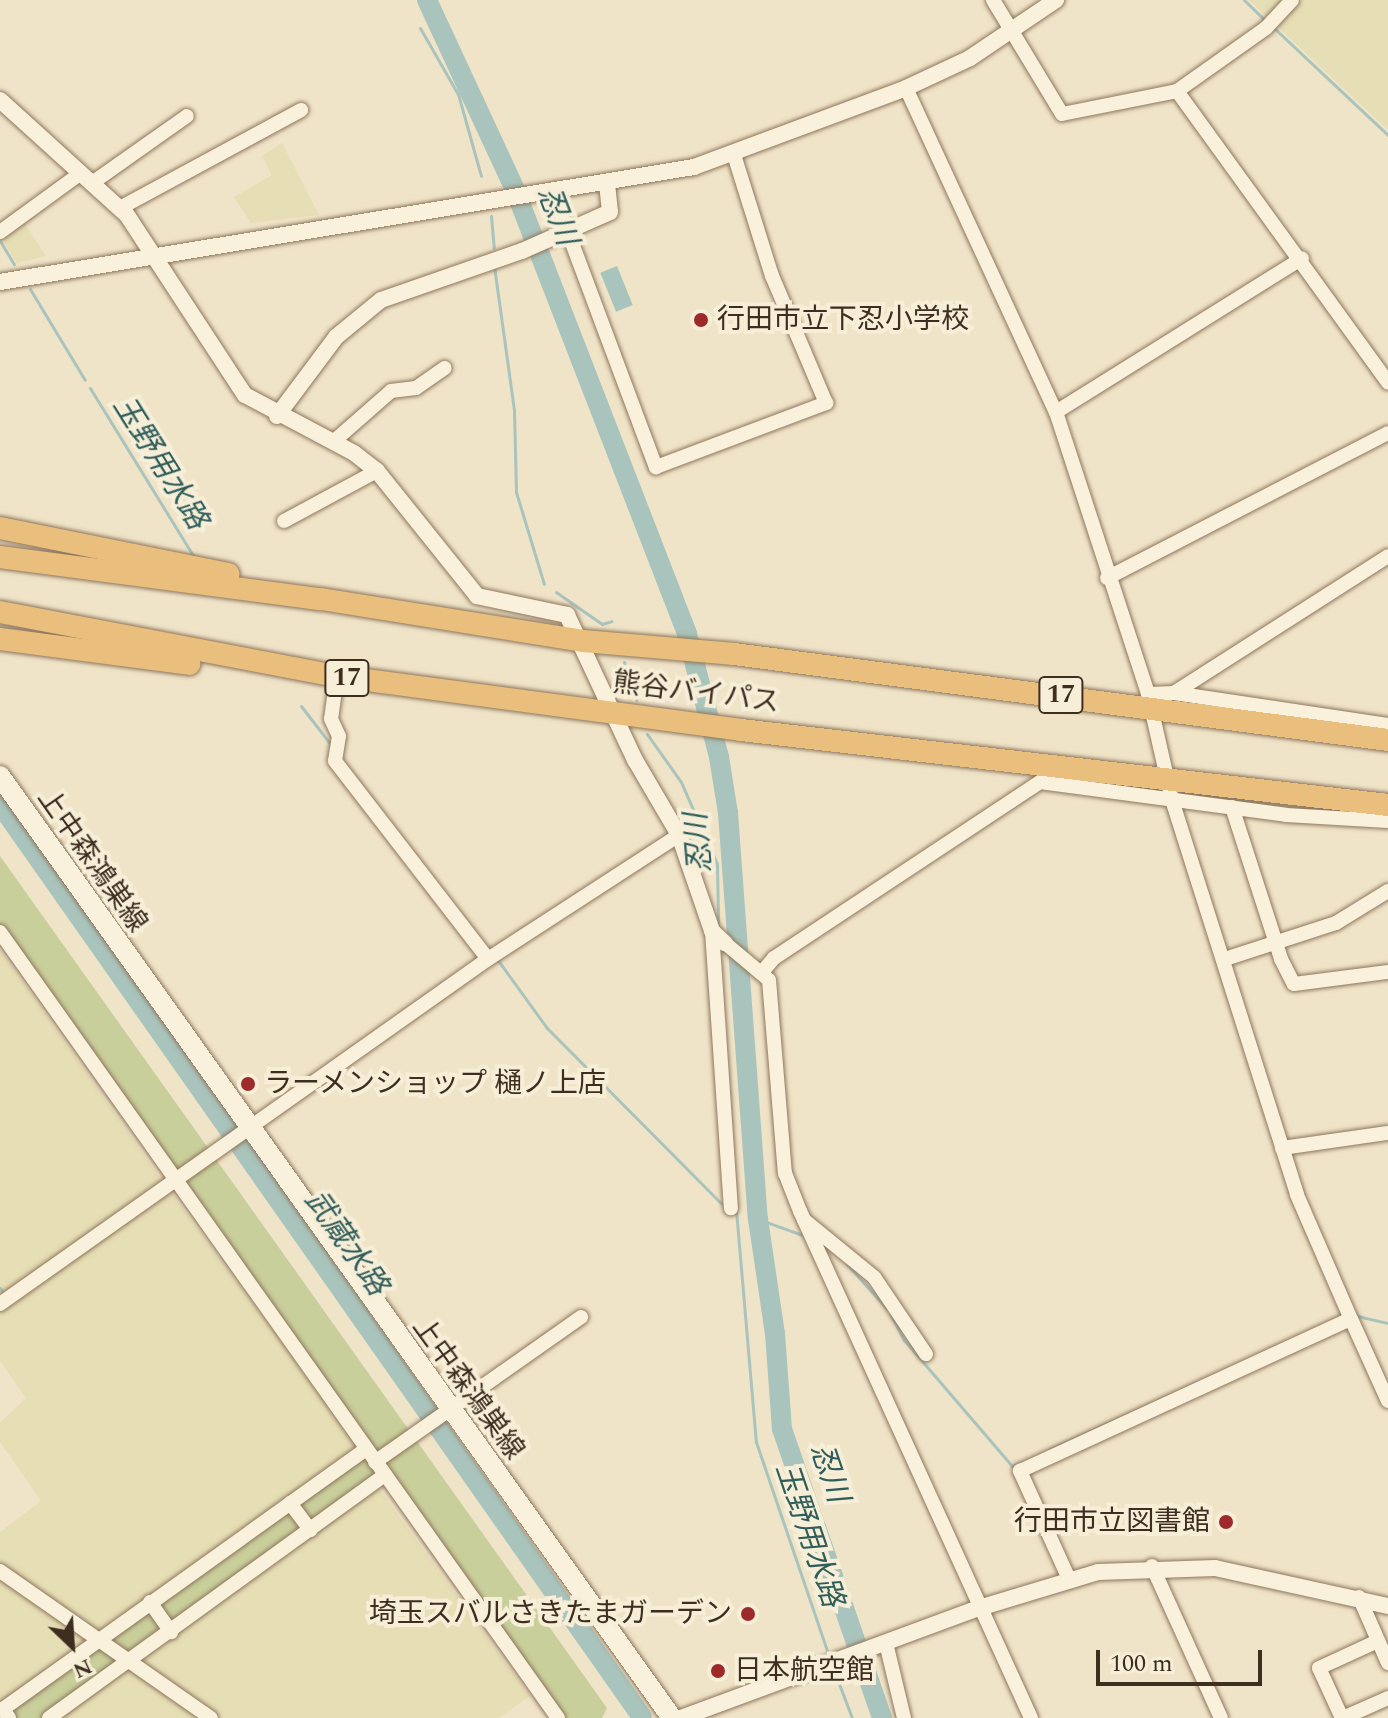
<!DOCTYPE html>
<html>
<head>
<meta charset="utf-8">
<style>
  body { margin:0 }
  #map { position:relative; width:1388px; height:1718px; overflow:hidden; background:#f0e4c8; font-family:Spectral,"Noto Sans JP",serif }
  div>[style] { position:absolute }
  .farmland>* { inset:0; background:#e6deb5 }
  .green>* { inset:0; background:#c9cf9b }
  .water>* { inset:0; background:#a9c4bc; transform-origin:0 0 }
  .stream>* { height:3px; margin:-1.5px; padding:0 1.5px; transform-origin:1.5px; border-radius:1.5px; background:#a9c4bc }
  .river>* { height:20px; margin:-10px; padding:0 10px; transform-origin:10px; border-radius:10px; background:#a9c4bc }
  .roads { filter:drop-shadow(0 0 2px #8d765c) drop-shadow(0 0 2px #8d765c) }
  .minor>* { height:14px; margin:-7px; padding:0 7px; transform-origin:7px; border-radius:7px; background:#faf1dc }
  .tertiary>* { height:16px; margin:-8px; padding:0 8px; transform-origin:8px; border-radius:8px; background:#faf1dc }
  .secondary>* { height:20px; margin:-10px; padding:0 10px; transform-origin:10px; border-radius:10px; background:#faf1dc }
  .trunk>* { height:22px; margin:-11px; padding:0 11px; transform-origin:11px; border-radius:11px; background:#eabe7c }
  .dots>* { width:22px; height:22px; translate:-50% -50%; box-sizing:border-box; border:4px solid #f7eed8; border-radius:50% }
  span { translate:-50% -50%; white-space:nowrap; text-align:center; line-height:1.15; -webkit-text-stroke:8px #f7eed8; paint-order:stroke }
  .shield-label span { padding:2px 6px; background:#f7eed8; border:2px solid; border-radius:6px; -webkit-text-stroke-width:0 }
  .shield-label { font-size:26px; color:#3d2e20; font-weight:700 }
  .poi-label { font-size:28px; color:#3d2e20 }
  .left { translate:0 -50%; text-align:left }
  .right { translate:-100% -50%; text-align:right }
  .street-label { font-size:28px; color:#3d2e20 }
  .water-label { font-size:30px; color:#2f5d5a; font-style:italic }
  .north { position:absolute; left:32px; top:1606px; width:80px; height:80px; -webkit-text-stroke:6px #f7eed8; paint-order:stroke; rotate:155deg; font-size:22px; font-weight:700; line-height:32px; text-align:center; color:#3d2e20 }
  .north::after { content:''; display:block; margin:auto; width:28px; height:36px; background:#3d2e20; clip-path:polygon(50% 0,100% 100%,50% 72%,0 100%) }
  .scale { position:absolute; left:1096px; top:1650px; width:166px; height:36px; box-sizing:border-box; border:4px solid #3d2e20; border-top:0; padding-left:10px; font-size:24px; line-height:28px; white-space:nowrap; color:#3d2e20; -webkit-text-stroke:6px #f7eed8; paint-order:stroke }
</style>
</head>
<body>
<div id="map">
  <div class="farmland">
    <div style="clip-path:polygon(1249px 0,1388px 0,1388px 130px)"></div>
    <div style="clip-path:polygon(282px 143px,319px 215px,251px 223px,234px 197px,272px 175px,262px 156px)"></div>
    <div style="clip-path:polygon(23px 221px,46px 256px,17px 263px,0 237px)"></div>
    <div style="clip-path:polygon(0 949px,161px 1179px,361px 1448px,0 1706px,0 1532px,41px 1501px,0 1442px,0 1423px,26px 1398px,0 1361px)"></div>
    <div style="clip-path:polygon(377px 1486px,530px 1696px,499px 1718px,53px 1718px)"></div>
  </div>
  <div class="green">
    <div style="clip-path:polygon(0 856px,607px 1708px,602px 1718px,562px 1718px,391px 1477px,53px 1718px,0 1718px,0 1706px,365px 1444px,0 927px)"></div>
  </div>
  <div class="water">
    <div style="left:617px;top:266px;width:42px;height:18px;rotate:68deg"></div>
  </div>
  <div class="stream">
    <div style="left:1244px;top:0;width:29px;rotate:44deg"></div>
    <div style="left:420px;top:28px;width:76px;rotate:60.1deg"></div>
    <div style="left:458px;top:94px;width:85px;rotate:74.3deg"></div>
    <div style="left:1274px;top:28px;width:156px;rotate:43.2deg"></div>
    <div style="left:491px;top:216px;width:32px;rotate:85deg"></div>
    <div style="left:0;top:241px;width:27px;rotate:59deg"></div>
    <div style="left:494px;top:266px;width:145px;rotate:82.1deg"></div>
    <div style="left:514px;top:410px;width:82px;rotate:88.6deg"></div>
    <div style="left:516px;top:492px;width:96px;rotate:73.1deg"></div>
    <div style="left:30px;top:289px;width:106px;rotate:58.9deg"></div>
    <div style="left:90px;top:388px;width:201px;rotate:58.4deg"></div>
    <div style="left:556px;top:592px;width:56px;rotate:34.8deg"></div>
    <div style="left:602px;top:624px;width:10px;rotate:-17deg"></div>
    <div style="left:624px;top:662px;width:40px;rotate:72deg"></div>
    <div style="left:301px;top:706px;width:51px;rotate:52.2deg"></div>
    <div style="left:647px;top:734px;width:59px;rotate:54.7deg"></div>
    <div style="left:681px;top:782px;width:90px;rotate:66.3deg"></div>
    <div style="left:717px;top:864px;width:59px;rotate:89deg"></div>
    <div style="left:497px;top:959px;width:85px;rotate:54.1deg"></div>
    <div style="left:547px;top:1028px;width:247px;rotate:45.2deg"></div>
    <div style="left:736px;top:1210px;width:233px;rotate:85.1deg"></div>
    <div style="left:756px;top:1442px;width:227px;rotate:71.2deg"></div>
    <div style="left:758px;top:1219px;width:50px;rotate:19.9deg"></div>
    <div style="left:847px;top:1264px;width:60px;rotate:48.4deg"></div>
    <div style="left:0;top:1288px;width:5px;rotate:53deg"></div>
    <div style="left:891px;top:1315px;width:28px;rotate:63deg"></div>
    <div style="left:904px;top:1340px;width:166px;rotate:49.4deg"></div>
    <div style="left:1012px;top:1466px;width:6px;rotate:-18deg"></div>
    <div style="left:1353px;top:1315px;width:36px;rotate:13deg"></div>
    <div style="left:1050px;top:1449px;width:324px;rotate:-24.4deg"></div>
    <div style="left:833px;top:1668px;width:53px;rotate:69.2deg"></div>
  </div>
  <div class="river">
    <div style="left:427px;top:0;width:209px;rotate:65.1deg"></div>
    <div style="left:515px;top:190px;width:476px;rotate:68.8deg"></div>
    <div style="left:687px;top:634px;width:127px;rotate:75.4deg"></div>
    <div style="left:719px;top:757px;width:57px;rotate:80.9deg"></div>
    <div style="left:728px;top:813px;width:407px;rotate:85.8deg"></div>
    <div style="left:758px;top:1219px;width:116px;rotate:81.6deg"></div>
    <div style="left:775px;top:1334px;width:95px;rotate:85.8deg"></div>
    <div style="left:782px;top:1429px;width:306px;rotate:70.9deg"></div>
    <div style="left:0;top:804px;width:1116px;rotate:54.89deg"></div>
  </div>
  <div class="roads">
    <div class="minor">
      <div style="left:993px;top:0;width:133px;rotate:58.8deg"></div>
      <div style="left:1062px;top:114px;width:117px;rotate:-11.3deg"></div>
      <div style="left:1177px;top:91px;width:360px;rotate:54.1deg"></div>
      <div style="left:906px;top:88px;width:357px;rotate:65.2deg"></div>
      <div style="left:1056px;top:412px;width:297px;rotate:71.9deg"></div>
      <div style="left:1148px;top:694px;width:109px;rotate:77.2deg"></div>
      <div style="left:1172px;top:800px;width:414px;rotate:72.4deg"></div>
      <div style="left:1297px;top:1195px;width:135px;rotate:66.5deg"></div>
      <div style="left:1177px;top:91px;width:109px;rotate:-35.3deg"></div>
      <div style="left:1266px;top:28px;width:38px;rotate:-47deg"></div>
      <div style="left:92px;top:183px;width:116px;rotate:-35.2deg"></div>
      <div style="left:553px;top:192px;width:294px;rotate:69.5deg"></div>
      <div style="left:656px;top:467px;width:182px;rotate:-20.6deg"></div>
      <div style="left:826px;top:403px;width:138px;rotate:-113deg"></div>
      <div style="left:772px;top:276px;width:127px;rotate:-107.4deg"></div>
      <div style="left:120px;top:208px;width:206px;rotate:-28.4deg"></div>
      <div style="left:0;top:232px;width:100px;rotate:-36.1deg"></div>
      <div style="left:1056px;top:412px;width:290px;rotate:-32deg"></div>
      <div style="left:333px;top:442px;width:77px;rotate:-41.3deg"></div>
      <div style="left:391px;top:391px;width:25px;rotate:-7deg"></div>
      <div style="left:416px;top:388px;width:35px;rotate:-35deg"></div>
      <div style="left:284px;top:521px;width:106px;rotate:-28.3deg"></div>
      <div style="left:1107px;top:578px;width:316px;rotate:-27.3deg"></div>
      <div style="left:337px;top:676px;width:43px;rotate:97.9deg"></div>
      <div style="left:331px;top:719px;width:19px;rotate:65deg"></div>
      <div style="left:339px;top:736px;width:25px;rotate:99deg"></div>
      <div style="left:335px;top:761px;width:250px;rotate:52.3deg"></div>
      <div style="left:1174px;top:693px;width:216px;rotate:8.5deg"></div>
      <div style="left:1148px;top:694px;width:26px;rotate:-2deg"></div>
      <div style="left:1174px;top:693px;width:254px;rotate:-32.6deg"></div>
      <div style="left:1232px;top:807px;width:160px;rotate:72.1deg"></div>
      <div style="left:1281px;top:959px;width:28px;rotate:63deg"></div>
      <div style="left:1294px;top:984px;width:95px;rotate:-7.3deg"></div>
      <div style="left:712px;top:931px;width:278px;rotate:86.1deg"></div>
      <div style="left:0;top:932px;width:964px;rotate:54.63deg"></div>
      <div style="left:725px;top:943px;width:57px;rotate:40.1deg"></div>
      <div style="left:769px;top:980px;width:194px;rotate:85.3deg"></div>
      <div style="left:785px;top:1173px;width:41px;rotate:68.5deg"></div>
      <div style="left:800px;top:1211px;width:557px;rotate:65.5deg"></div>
      <div style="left:1225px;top:959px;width:117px;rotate:-18deg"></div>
      <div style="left:1336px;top:923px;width:61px;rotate:-31.6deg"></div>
      <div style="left:763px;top:971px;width:17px;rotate:-50deg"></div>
      <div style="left:774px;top:958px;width:319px;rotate:-33.5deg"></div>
      <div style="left:1040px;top:782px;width:248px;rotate:7.6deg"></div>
      <div style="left:1286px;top:815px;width:102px;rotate:3.4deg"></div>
      <div style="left:1282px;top:1148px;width:107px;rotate:-8.1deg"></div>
      <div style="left:804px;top:1220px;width:90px;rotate:39.2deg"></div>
      <div style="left:874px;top:1277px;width:93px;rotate:56deg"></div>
      <div style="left:0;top:1304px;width:598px;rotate:-35.26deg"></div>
      <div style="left:488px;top:959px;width:228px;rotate:-33deg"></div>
      <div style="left:375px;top:1462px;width:252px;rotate:-35.1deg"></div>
      <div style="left:290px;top:1503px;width:34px;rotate:53deg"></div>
      <div style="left:1152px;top:1566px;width:167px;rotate:65.6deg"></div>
      <div style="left:0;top:1571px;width:257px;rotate:34.9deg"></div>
      <div style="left:1069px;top:1579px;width:119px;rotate:-114.4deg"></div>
      <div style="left:1020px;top:1471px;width:364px;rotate:-24.7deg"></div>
      <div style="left:1351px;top:1319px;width:90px;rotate:65.7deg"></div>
      <div style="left:1359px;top:1597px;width:72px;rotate:66.3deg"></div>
      <div style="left:150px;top:1602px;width:37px;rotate:55deg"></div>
      <div style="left:886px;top:1643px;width:77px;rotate:76.5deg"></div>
      <div style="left:9px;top:1718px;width:11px;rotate:-124deg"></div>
      <div style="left:3px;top:1709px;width:447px;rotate:-35.6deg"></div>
      <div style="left:49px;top:1718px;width:415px;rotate:-35.9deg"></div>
      <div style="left:1342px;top:1718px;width:55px;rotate:-114.7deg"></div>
      <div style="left:1319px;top:1668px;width:65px;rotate:-24.6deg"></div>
      <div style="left:1343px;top:1718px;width:49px;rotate:-24deg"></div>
    </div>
    <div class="tertiary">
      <div style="left:0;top:100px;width:171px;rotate:42.2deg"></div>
      <div style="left:127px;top:215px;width:215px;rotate:56.8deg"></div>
      <div style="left:245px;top:395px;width:123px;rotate:28deg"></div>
      <div style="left:354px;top:453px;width:29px;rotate:38deg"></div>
      <div style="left:377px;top:471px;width:160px;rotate:51.3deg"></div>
      <div style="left:477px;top:596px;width:92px;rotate:11.9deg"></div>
      <div style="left:567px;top:615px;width:160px;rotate:64.9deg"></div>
      <div style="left:635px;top:760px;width:87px;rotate:59.6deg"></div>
      <div style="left:679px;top:835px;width:102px;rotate:71deg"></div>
      <div style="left:712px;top:931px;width:18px;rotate:43deg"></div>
      <div style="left:0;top:282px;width:703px;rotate:-9.41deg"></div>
      <div style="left:694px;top:167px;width:226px;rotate:-20.4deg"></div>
      <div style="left:906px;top:88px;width:71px;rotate:-25.1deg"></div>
      <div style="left:970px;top:58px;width:104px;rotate:-34deg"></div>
      <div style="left:277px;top:416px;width:99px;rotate:-53.2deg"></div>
      <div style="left:336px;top:337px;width:58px;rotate:-39.4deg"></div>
      <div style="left:381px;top:300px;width:149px;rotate:-19.2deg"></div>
      <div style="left:522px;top:251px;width:96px;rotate:-23.9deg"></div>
      <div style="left:610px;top:212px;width:28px;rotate:-96deg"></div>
      <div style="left:681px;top:1718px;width:318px;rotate:-20.3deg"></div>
      <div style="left:979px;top:1608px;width:124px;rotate:-16.8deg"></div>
      <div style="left:1098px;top:1572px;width:117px;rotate:-2deg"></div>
      <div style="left:1215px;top:1568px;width:177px;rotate:12.4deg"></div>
    </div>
    <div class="secondary">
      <div style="left:0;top:776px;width:1157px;rotate:54.5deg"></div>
    </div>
    <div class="trunk">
      <div style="left:0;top:528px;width:233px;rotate:11.4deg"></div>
      <div style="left:0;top:557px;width:324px;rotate:7.5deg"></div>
      <div style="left:321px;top:599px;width:265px;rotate:9.1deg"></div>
      <div style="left:583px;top:641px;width:152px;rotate:4.9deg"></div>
      <div style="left:734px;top:654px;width:660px;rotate:7.49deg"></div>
      <div style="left:0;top:612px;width:343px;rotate:10.8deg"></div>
      <div style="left:337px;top:676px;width:408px;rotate:7.6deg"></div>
      <div style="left:741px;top:730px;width:651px;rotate:6.61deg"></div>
      <div style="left:0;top:639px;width:191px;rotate:7.5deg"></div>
    </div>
  </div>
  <div class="dots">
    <div style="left:701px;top:320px;background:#9e2a2b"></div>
    <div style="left:248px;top:1084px;background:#9e2a2b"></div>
    <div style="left:1226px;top:1522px;background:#9e2a2b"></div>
    <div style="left:748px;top:1614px;background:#9e2a2b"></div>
    <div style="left:718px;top:1671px;background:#9e2a2b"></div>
  </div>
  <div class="shield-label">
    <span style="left:347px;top:678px">17</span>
    <span style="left:1061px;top:695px">17</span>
  </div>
  <div class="poi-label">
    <span class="left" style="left:717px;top:320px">行田市立下忍小学校</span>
    <span class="left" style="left:264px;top:1084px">ラーメンショップ 樋ノ上店</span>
    <span class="right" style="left:1210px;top:1522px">行田市立図書館</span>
    <span class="right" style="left:732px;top:1614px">埼玉スバルさきたまガーデン</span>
    <span class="left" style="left:734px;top:1671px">日本航空館</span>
  </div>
  <div class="street-label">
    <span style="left:696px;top:693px;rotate:7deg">熊谷バイパス</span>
    <span style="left:92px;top:861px;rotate:55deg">上中森鴻巣線</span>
    <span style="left:468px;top:1389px;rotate:54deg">上中森鴻巣線</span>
  </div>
  <div class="water-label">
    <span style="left:557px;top:216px;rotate:69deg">忍川</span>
    <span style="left:160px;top:463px;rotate:58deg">玉野用水路</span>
    <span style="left:699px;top:843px;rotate:-95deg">忍川</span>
    <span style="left:346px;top:1243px;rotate:55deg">武蔵水路</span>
    <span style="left:829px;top:1473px;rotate:71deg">忍川</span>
    <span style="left:809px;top:1535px;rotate:71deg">玉野用水路</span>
  </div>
  <div class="north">N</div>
  <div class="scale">100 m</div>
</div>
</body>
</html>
